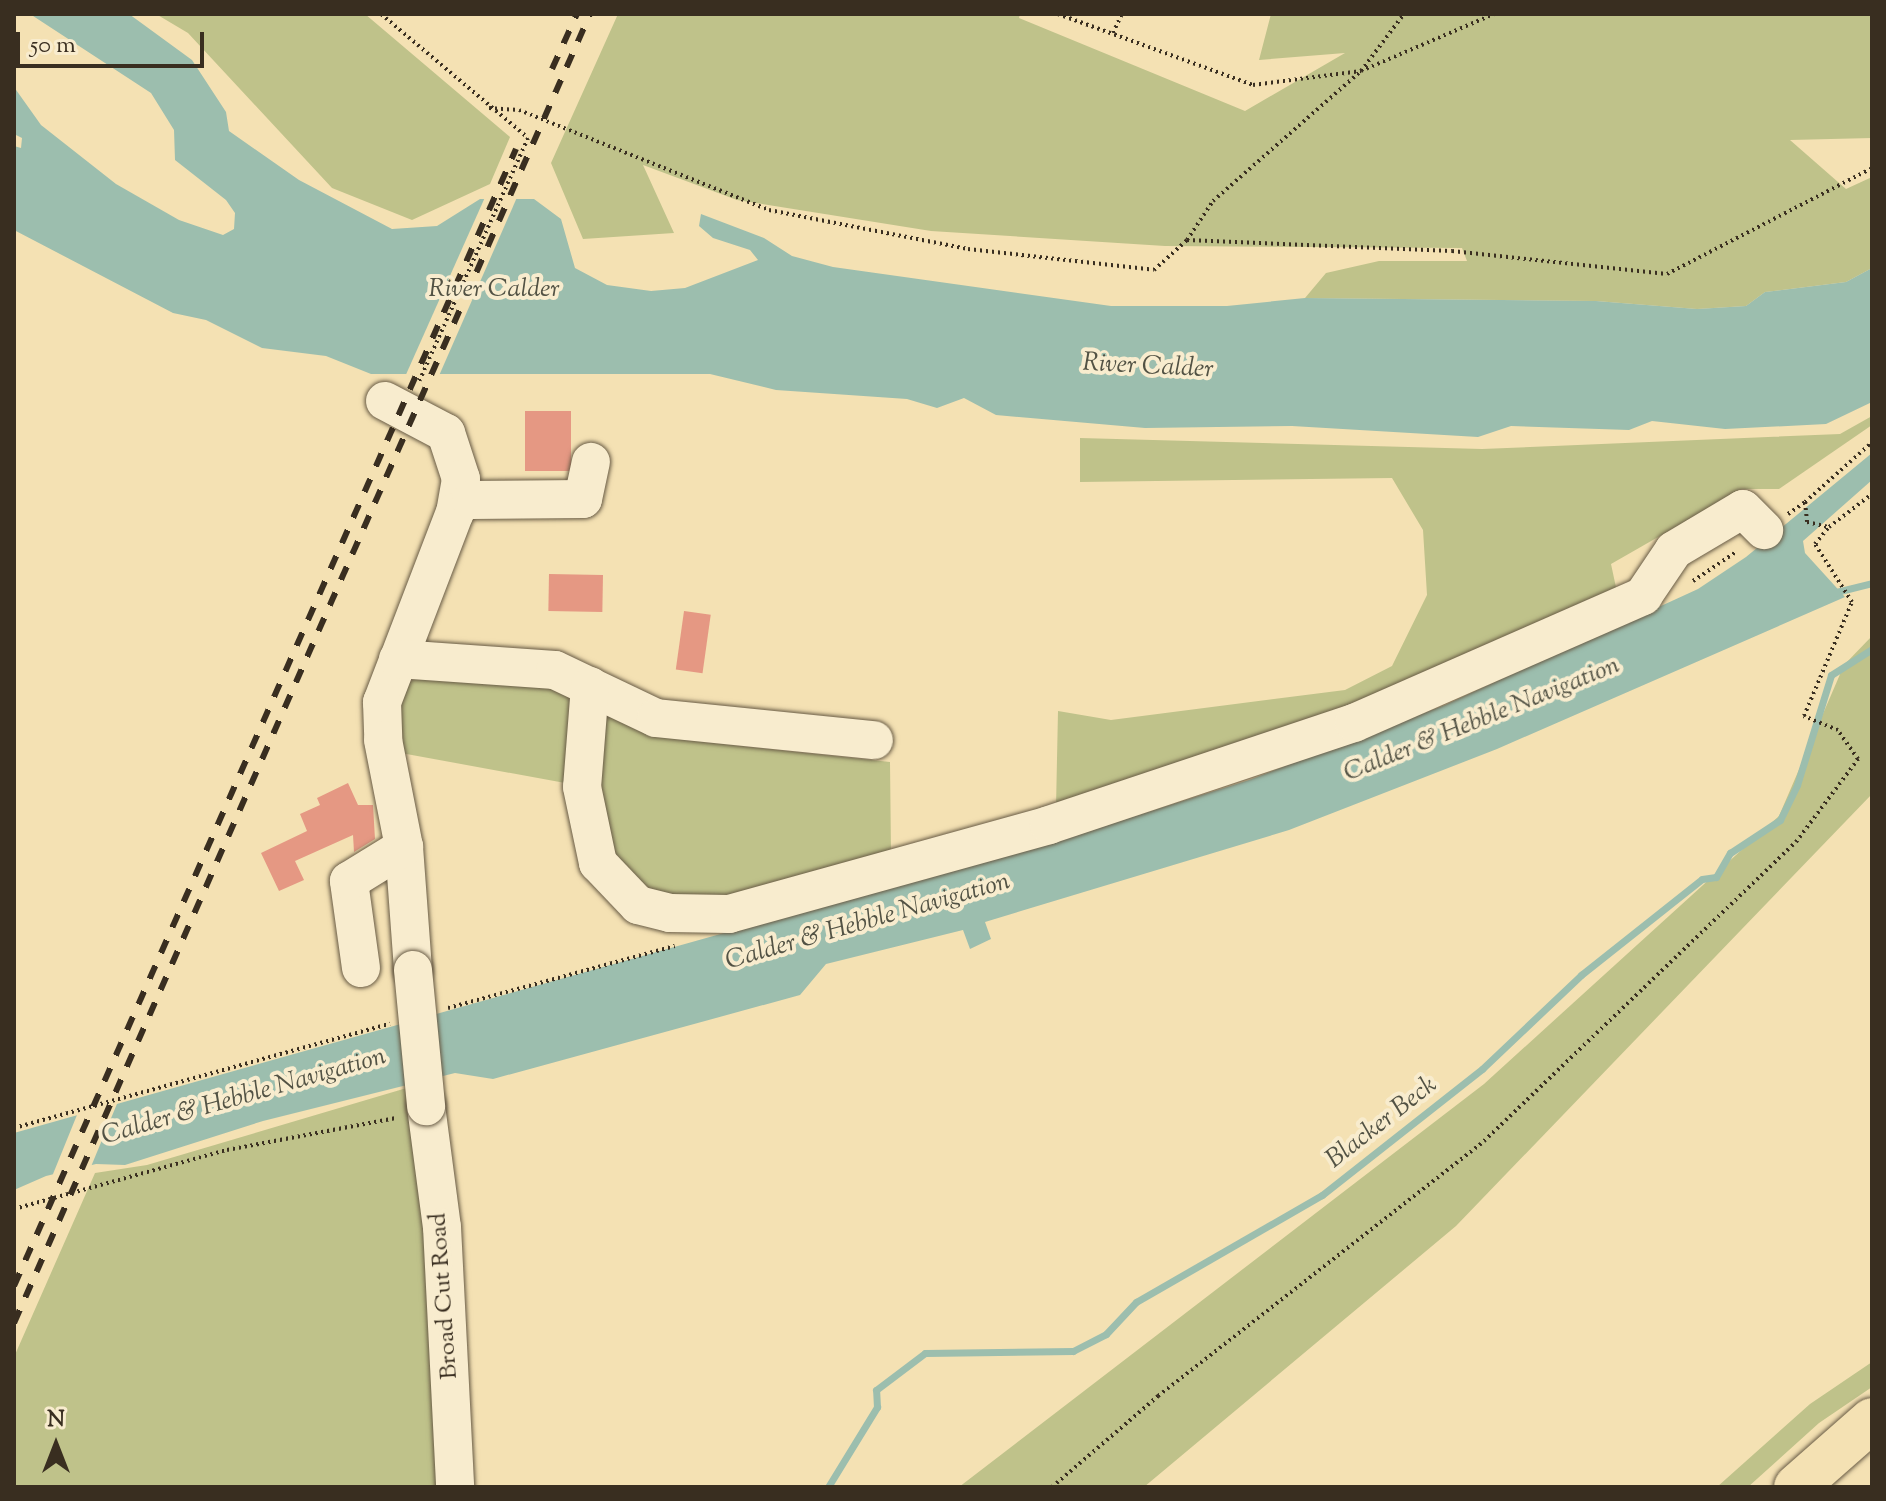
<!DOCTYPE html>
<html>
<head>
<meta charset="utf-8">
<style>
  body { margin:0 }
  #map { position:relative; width:1886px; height:1501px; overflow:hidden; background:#f4e1b3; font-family:"Sorts Mill Goudy",serif }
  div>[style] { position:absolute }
  .green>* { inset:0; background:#bfc28a }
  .water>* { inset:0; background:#9cbeae }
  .pier>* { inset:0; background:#f4e1b3 }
  .stream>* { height:7px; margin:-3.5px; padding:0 3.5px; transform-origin:3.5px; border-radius:3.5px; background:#9cbeae }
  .building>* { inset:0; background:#e59883; transform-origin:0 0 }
  .path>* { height:4px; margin-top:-2px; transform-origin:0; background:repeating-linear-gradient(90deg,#392e20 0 2px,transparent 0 6px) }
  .roads { filter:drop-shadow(0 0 2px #685b45) drop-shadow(0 0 2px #685b45) }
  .minor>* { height:38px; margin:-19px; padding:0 19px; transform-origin:19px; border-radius:19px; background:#f8ecce }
  .major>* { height:44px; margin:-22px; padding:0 22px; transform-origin:22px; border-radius:22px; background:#f4e1b3 }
  .rail>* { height:6px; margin-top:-3px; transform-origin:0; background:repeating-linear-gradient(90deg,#392e20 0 14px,transparent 0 28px) }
  .bridges { filter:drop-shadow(0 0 2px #685b45) drop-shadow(0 0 2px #685b45) }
  .minor-bridge>* { height:38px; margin:-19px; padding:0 19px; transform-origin:19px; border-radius:19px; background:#f8ecce }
  span { translate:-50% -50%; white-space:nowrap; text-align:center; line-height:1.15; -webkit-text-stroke:8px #f8ecce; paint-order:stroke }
  .street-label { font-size:24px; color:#392e20 }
  .water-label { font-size:26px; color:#525244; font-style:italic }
  .frame { position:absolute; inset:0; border:16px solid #392e20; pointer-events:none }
  .north { position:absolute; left:16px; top:1405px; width:80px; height:80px; -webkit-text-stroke:6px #f8ecce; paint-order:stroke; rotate:0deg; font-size:22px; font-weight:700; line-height:32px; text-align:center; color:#392e20 }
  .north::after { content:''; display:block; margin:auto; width:28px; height:36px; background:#392e20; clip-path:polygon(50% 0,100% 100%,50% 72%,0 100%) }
  .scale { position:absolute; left:16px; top:32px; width:188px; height:36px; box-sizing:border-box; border:4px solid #392e20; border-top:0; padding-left:10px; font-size:24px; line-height:28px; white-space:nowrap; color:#392e20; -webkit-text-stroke:6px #f8ecce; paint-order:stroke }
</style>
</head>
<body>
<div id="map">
  <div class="green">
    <div style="clip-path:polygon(156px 14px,365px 14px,510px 137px,490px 184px,412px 220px,332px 188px,188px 33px)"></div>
    <div style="clip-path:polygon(618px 14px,1020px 14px,1019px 18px,1245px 111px,1345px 53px,1259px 60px,1271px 14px,1872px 14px,1872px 138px,1790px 140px,1846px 189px,1872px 177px,1872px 268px,1846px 282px,1765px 292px,1746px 306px,1697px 309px,1596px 301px,1305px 298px,1326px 273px,1379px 261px,1467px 261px,1462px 248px,1165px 246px,931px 231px,737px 200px,643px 165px,674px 233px,583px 239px,551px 163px)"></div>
    <div style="clip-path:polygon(1872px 416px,1872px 425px,1779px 489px,1742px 489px,1611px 564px,1617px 592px,1356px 711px,1056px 807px,1058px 711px,1111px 720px,1345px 690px,1392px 666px,1427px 595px,1423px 530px,1392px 478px,1080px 482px,1080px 438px,1482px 449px,1840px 434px)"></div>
    <div style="clip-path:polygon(1872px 636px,1872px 794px,1456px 1226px,1144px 1487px,959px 1487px,1484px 1084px,1779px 816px,1844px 665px)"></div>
    <div style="clip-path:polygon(417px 677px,536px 680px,574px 698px,576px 785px,401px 753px,401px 688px)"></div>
    <div style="clip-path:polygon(602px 714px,704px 742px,890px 762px,891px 854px,711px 907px,662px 898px,612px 858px,595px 803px)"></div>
    <div style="clip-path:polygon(410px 1087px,433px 1232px,437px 1487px,14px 1487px,14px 1357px,95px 1173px,147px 1165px)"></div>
    <div style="clip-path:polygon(1872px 1362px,1872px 1387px,1819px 1423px,1748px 1487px,1717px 1487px,1810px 1404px)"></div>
  </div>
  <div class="water">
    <div style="clip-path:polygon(30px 14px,129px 14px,192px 60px,226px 112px,229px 131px,299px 180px,392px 229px,437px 226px,480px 199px,534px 199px,561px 219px,575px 268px,607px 285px,651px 291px,685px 288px,758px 260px,750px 250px,713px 238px,699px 226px,701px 214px,764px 238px,792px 256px,833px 267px,1111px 306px,1227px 306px,1305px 298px,1596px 301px,1697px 309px,1746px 306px,1765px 292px,1846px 282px,1872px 268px,1872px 402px,1826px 424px,1725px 429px,1652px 421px,1629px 430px,1511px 426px,1478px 437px,1292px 426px,1145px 428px,996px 415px,964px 398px,937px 408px,907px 399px,776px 390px,710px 374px,371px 374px,326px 356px,262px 348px,206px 320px,173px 313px,14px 230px,14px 146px,21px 148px,22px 138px,14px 134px,14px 87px,41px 125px,116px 184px,179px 220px,223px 235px,234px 229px,235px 213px,226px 200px,175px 160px,174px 130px,151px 93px)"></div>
    <div style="clip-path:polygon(1872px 453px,1872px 480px,1803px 541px,1805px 553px,1845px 597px,1497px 749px,1289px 830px,985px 922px,991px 939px,970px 949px,963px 930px,826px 964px,800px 995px,493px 1079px,455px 1073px,263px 1121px,125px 1165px,96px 1164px,46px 1176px,14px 1190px,14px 1133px,1107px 825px,1249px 780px,1445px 705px,1698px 589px,1746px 557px)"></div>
  </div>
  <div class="pier">
    <div style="clip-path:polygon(486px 195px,518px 195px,438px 378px,404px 379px)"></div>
    <div style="clip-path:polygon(119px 1099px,90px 1169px,51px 1179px,79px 1110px)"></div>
  </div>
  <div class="stream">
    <div style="left:1832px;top:593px;width:41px;rotate:-14deg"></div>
    <div style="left:828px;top:1487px;width:94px;rotate:-58.5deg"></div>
    <div style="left:877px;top:1407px;width:17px;rotate:-93deg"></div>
    <div style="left:876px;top:1390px;width:61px;rotate:-37.1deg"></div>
    <div style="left:925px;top:1353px;width:148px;rotate:-0.8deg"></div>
    <div style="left:1073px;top:1351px;width:37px;rotate:-27deg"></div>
    <div style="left:1106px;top:1334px;width:44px;rotate:-46.8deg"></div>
    <div style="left:1136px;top:1302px;width:215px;rotate:-29.9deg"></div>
    <div style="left:1322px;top:1195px;width:204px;rotate:-38.2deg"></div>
    <div style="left:1482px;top:1069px;width:137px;rotate:-43.5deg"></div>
    <div style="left:1581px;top:975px;width:154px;rotate:-38.4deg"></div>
    <div style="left:1702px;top:879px;width:14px;rotate:-8deg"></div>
    <div style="left:1716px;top:877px;width:28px;rotate:-60deg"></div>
    <div style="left:1730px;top:853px;width:60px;rotate:-33.4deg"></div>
    <div style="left:1780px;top:820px;width:39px;rotate:-64deg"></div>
    <div style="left:1797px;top:785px;width:115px;rotate:-72.8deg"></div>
    <div style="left:1831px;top:675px;width:49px;rotate:-32.4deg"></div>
  </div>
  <div class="building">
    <div style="left:525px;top:411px;width:46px;height:60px"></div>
    <div style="left:549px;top:574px;width:54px;height:37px;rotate:1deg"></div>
    <div style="left:684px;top:611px;width:27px;height:59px;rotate:8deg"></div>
    <div style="clip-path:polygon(348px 783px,358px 805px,373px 805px,375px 839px,354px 852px,353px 835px,295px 861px,304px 880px,279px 891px,261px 853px,307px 831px,300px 814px,320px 805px,317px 798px)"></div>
  </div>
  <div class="path">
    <div style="left:381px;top:14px;width:192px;rotate:40.1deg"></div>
    <div style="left:528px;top:138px;width:269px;rotate:114.1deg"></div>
    <div style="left:1058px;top:14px;width:208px;rotate:20deg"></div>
    <div style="left:1253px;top:85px;width:109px;rotate:-7.4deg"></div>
    <div style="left:1361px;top:71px;width:145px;rotate:-23.2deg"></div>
    <div style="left:1113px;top:33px;width:21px;rotate:-65deg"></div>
    <div style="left:489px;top:108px;width:30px;rotate:4deg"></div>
    <div style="left:519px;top:110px;width:269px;rotate:21.8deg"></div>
    <div style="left:769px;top:210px;width:203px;rotate:11.1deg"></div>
    <div style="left:968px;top:249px;width:187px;rotate:6.4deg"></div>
    <div style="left:1154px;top:270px;width:45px;rotate:-42.3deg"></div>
    <div style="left:1187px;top:240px;width:265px;rotate:2.4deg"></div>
    <div style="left:1452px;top:251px;width:216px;rotate:6.1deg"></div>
    <div style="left:1667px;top:274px;width:231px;rotate:-27.3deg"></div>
    <div style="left:1187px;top:240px;width:47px;rotate:-56.3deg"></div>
    <div style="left:1213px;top:201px;width:197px;rotate:-41.3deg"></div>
    <div style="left:1361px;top:71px;width:71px;rotate:-53deg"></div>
    <div style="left:1805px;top:502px;width:87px;rotate:-41.7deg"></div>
    <div style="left:1870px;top:444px;width:6px;rotate:72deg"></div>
    <div style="left:1788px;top:514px;width:21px;rotate:-35deg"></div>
    <div style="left:1805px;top:502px;width:20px;rotate:84deg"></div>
    <div style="left:1807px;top:522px;width:23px;rotate:13deg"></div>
    <div style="left:1829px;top:527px;width:54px;rotate:-37.5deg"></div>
    <div style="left:1693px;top:581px;width:52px;rotate:-34deg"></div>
    <div style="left:448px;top:1008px;width:235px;rotate:-15.3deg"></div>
    <div style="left:14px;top:1128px;width:390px;rotate:-15.5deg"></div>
    <div style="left:14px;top:1209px;width:221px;rotate:-15.5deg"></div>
    <div style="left:227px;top:1150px;width:172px;rotate:-10.7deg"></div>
    <div style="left:1052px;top:1487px;width:140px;rotate:-40.6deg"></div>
    <div style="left:1158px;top:1396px;width:414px;rotate:-38deg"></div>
    <div style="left:1484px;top:1141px;width:432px;rotate:-43.8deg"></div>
    <div style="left:1796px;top:842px;width:104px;rotate:-53.2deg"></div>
    <div style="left:1858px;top:759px;width:35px;rotate:-125deg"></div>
    <div style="left:1838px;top:730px;width:37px;rotate:-158deg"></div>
    <div style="left:1804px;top:716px;width:124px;rotate:-67.2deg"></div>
    <div style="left:1852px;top:602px;width:69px;rotate:-122.5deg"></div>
    <div style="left:1815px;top:544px;width:22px;rotate:-51deg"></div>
  </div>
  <div class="roads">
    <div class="minor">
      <div style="left:385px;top:401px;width:69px;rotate:27.7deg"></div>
      <div style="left:446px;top:433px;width:48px;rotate:71.9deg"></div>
      <div style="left:461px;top:479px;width:34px;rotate:100deg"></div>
      <div style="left:455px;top:512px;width:204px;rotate:111deg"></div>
      <div style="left:382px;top:702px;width:38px;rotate:88deg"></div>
      <div style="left:383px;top:740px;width:109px;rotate:78.9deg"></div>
      <div style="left:404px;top:847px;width:123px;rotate:85.8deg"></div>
      <div style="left:471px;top:500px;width:112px;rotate:-0.5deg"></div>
      <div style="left:583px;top:499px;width:38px;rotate:-78deg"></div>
      <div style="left:398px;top:659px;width:157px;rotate:4deg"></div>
      <div style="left:555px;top:670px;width:112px;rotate:25.4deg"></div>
      <div style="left:656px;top:718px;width:219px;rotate:5.8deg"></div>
      <div style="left:590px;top:686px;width:101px;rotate:94.5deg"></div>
      <div style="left:582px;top:787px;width:78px;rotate:78.1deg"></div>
      <div style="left:598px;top:863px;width:58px;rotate:46.4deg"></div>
      <div style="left:638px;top:905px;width:33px;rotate:14deg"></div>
      <div style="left:670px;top:913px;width:59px;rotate:1deg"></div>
      <div style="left:729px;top:914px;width:332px;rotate:-15.5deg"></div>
      <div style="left:1049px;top:825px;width:322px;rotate:-18.5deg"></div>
      <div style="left:1354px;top:723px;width:316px;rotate:-23.7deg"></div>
      <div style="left:1643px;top:596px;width:55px;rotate:-56deg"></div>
      <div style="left:1674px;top:550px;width:80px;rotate:-30.7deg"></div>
      <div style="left:1743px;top:509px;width:30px;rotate:45deg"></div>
      <div style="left:361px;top:968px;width:88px;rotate:-97.9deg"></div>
      <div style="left:349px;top:881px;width:65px;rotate:-31.7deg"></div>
      <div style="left:426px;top:1106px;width:122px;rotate:82.5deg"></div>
      <div style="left:442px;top:1227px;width:260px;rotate:87.1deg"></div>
    </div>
    <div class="major">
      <div style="left:1796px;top:1487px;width:101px;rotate:-41.4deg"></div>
    </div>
  </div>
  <div class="rail">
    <div style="left:552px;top:69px;width:60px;rotate:-65.6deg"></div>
    <div style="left:14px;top:1286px;width:1243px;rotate:-66.18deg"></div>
    <div style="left:14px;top:1323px;width:1430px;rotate:-66.25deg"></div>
  </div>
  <div class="bridges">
    <div class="minor-bridge">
      <div style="left:413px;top:970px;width:137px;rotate:84.5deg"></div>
    </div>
  </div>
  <div class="street-label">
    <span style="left:445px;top:1296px;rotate:-94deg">Broad Cut Road</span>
  </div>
  <div class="water-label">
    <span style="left:494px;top:290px">River Calder</span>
    <span style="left:1148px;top:367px;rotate:3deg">River Calder</span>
    <span style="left:1482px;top:720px;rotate:-22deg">Calder &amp; Hebble Navigation</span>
    <span style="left:868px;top:922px;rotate:-16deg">Calder &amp; Hebble Navigation</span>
    <span style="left:244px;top:1097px;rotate:-16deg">Calder &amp; Hebble Navigation</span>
    <span style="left:1382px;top:1123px;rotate:-38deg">Blacker Beck</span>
  </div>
  <div class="frame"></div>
  <div class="north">N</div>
  <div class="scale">50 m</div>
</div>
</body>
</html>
